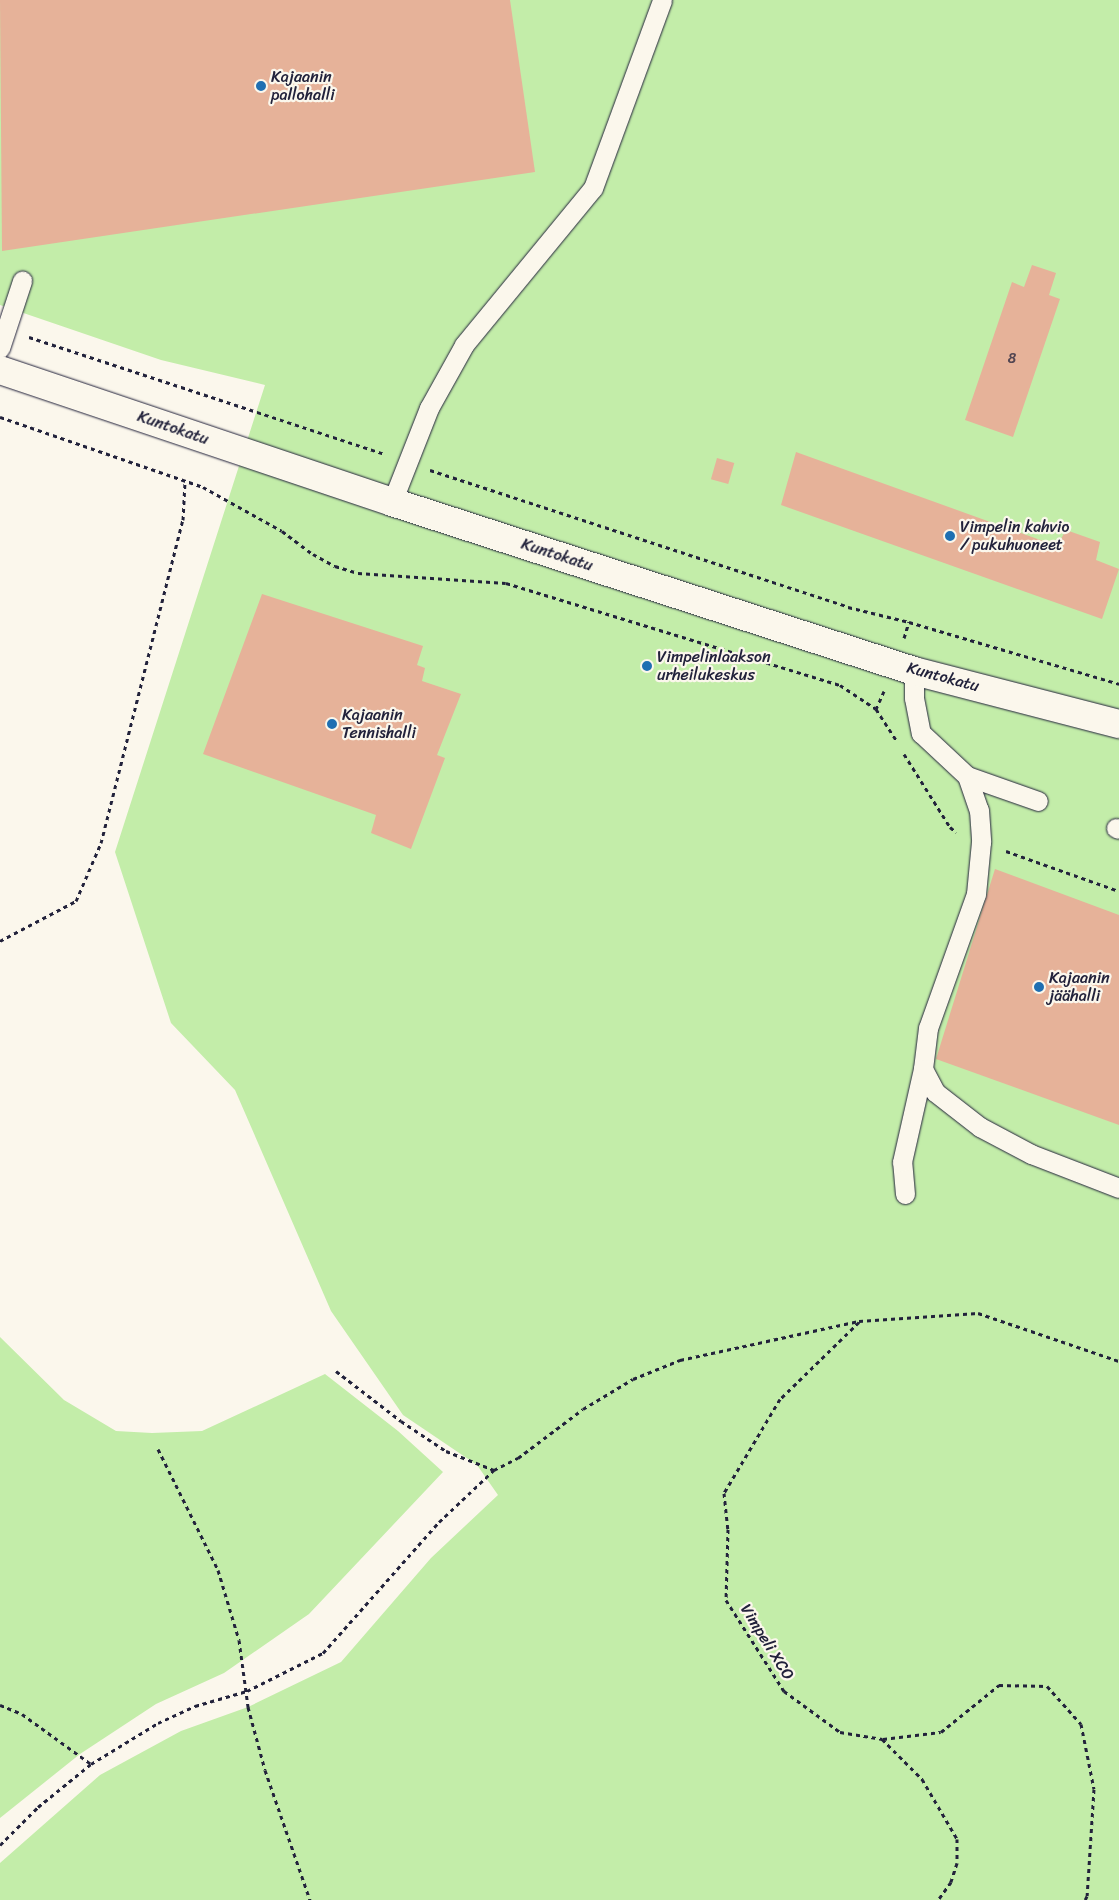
<!DOCTYPE html>
<html>
<head>
<meta charset="utf-8">
<style>
  body { margin:0 }
  #map { position:relative; width:1119px; height:1900px; overflow:hidden; background:#fbf7ec; font-family:Sriracha,sans-serif }
  div>[style] { position:absolute }
  .green>* { inset:0; background:#c3eda9 }
  .building>* { inset:0; background:#e6b299; transform-origin:0 0 }
  .path>* { height:3px; margin-top:-1.5px; transform-origin:0; background:repeating-linear-gradient(90deg,#22223b 0 4px,transparent 0 8px) }
  .roads { filter:drop-shadow(0 0 1px #22223b) drop-shadow(0 0 1px #22223b) }
  .lane>* { height:19px; margin:-9.5px; padding:0 9.5px; transform-origin:9.5px; border-radius:9.5px; background:#fbf7ec }
  .street>* { height:28px; margin:-14px; padding:0 14px; transform-origin:14px; border-radius:14px; background:#fbf7ec }
  .dots>* { width:14px; height:14px; translate:-50% -50%; box-sizing:border-box; border:2px solid #fbf7ec; border-radius:50% }
  span { translate:-50% -50%; white-space:nowrap; text-align:center; line-height:1.15; -webkit-text-stroke:4.5px #fbf7ec; paint-order:stroke }
  .number-label { font-size:14px; color:#534652 }
  .number-label span { -webkit-text-stroke-width:0 }
  .poi-label { font-size:16px; color:#22223b }
  .left { translate:0 -50%; text-align:left }
  .street-label { font-size:16px; color:#22223b }
</style>
</head>
<body>
<div id="map">
  <div class="green">
    <div style="clip-path:polygon(0 0,1119px 0,1119px 1900px,0 1900px,0 1863px,100px 1775px,181px 1731px,248px 1707px,341px 1662px,431px 1558px,498px 1495px,477px 1465px,403px 1415px,331px 1311px,235px 1090px,171px 1023px,115px 852px,265px 385px,161px 360px,0 305px)"></div>
    <div style="clip-path:polygon(0 1337px,64px 1400px,116px 1431px,152px 1433px,202px 1431px,325px 1374px,398px 1431px,443px 1472px,309px 1614px,224px 1673px,156px 1704px,80px 1754px,0 1818px)"></div>
  </div>
  <div class="building">
    <div style="clip-path:polygon(0 0,510px 0,535px 172px,2px 251px)"></div>
    <div style="clip-path:polygon(1032px 265px,1056px 273px,1049px 295px,1060px 299px,1013px 437px,965px 420px,1012px 282px,1024px 287px)"></div>
    <div style="clip-path:polygon(796px 452px,1057px 546px,1066px 530px,1100px 542px,1096px 560px,1119px 569px,1102px 619px,781px 505px)"></div>
    <div style="left:717px;top:458px;width:18px;height:22px;rotate:16deg"></div>
    <div style="clip-path:polygon(262px 594px,423px 646px,417px 665px,425px 668px,422px 681px,461px 694px,437px 755px,445px 758px,411px 849px,371px 833px,376px 815px,203px 754px)"></div>
    <div style="clip-path:polygon(995px 869px,1119px 915px,1119px 1125px,936px 1059px)"></div>
  </div>
  <div class="path">
    <div style="left:29px;top:337px;width:374px;rotate:18.2deg"></div>
    <div style="left:0;top:417px;width:215px;rotate:19deg"></div>
    <div style="left:203px;top:487px;width:90px;rotate:29.1deg"></div>
    <div style="left:282px;top:531px;width:39px;rotate:37deg"></div>
    <div style="left:313px;top:554px;width:25px;rotate:29deg"></div>
    <div style="left:335px;top:566px;width:24px;rotate:17deg"></div>
    <div style="left:358px;top:573px;width:148px;rotate:3.9deg"></div>
    <div style="left:506px;top:583px;width:349px;rotate:17deg"></div>
    <div style="left:840px;top:685px;width:43px;rotate:33.7deg"></div>
    <div style="left:430px;top:470px;width:440px;rotate:18.1deg"></div>
    <div style="left:848px;top:607px;width:63px;rotate:13.8deg"></div>
    <div style="left:909px;top:622px;width:219px;rotate:16.4deg"></div>
    <div style="left:904px;top:638px;width:17px;rotate:-73deg"></div>
    <div style="left:884px;top:691px;width:20px;rotate:114deg"></div>
    <div style="left:876px;top:709px;width:37px;rotate:57deg"></div>
    <div style="left:904px;top:754px;width:86px;rotate:57.8deg"></div>
    <div style="left:950px;top:827px;width:8px;rotate:40deg"></div>
    <div style="left:1006px;top:851px;width:120px;rotate:19.5deg"></div>
    <div style="left:0;top:941px;width:86px;rotate:-27.8deg"></div>
    <div style="left:76px;top:901px;width:63px;rotate:-66.7deg"></div>
    <div style="left:101px;top:843px;width:333px;rotate:-75.8deg"></div>
    <div style="left:183px;top:520px;width:39px;rotate:-87deg"></div>
    <div style="left:859px;top:1322px;width:110px;rotate:135.7deg"></div>
    <div style="left:780px;top:1399px;width:109px;rotate:120.8deg"></div>
    <div style="left:724px;top:1493px;width:36px;rotate:84deg"></div>
    <div style="left:728px;top:1529px;width:71px;rotate:91.6deg"></div>
    <div style="left:726px;top:1600px;width:108px;rotate:57.5deg"></div>
    <div style="left:784px;top:1691px;width:69px;rotate:36.2deg"></div>
    <div style="left:840px;top:1732px;width:43px;rotate:9.5deg"></div>
    <div style="left:882px;top:1739px;width:57px;rotate:45deg"></div>
    <div style="left:922px;top:1779px;width:69px;rotate:59.7deg"></div>
    <div style="left:957px;top:1839px;width:24px;rotate:90deg"></div>
    <div style="left:957px;top:1863px;width:20px;rotate:108deg"></div>
    <div style="left:951px;top:1882px;width:22px;rotate:126deg"></div>
    <div style="left:336px;top:1371px;width:82px;rotate:37.6deg"></div>
    <div style="left:401px;top:1421px;width:54px;rotate:33.7deg"></div>
    <div style="left:446px;top:1451px;width:52px;rotate:21.6deg"></div>
    <div style="left:158px;top:1449px;width:135px;rotate:63.6deg"></div>
    <div style="left:218px;top:1570px;width:73px;rotate:73.3deg"></div>
    <div style="left:239px;top:1640px;width:68px;rotate:82.3deg"></div>
    <div style="left:248px;top:1707px;width:65px;rotate:74.9deg"></div>
    <div style="left:265px;top:1770px;width:138px;rotate:70.9deg"></div>
    <div style="left:0;top:1705px;width:24px;rotate:22deg"></div>
    <div style="left:22px;top:1714px;width:85px;rotate:35.9deg"></div>
    <div style="left:883px;top:1739px;width:58px;rotate:-6.9deg"></div>
    <div style="left:941px;top:1732px;width:75px;rotate:-39deg"></div>
    <div style="left:999px;top:1685px;width:48px;rotate:1.2deg"></div>
    <div style="left:1047px;top:1686px;width:51px;rotate:48.2deg"></div>
    <div style="left:1081px;top:1724px;width:66px;rotate:78.7deg"></div>
    <div style="left:1094px;top:1789px;width:107px;rotate:93.7deg"></div>
    <div style="left:1087px;top:1896px;width:4px;rotate:117deg"></div>
    <div style="left:0;top:1845px;width:54px;rotate:-45deg"></div>
    <div style="left:38px;top:1807px;width:68px;rotate:-39.1deg"></div>
    <div style="left:91px;top:1764px;width:79px;rotate:-31.5deg"></div>
    <div style="left:158px;top:1723px;width:41px;rotate:-24.7deg"></div>
    <div style="left:195px;top:1706px;width:54px;rotate:-16.1deg"></div>
    <div style="left:247px;top:1691px;width:85px;rotate:-26.6deg"></div>
    <div style="left:323px;top:1653px;width:175px;rotate:-48.5deg"></div>
    <div style="left:439px;top:1522px;width:76px;rotate:-43.4deg"></div>
    <div style="left:494px;top:1470px;width:27px;rotate:-27deg"></div>
    <div style="left:518px;top:1458px;width:81px;rotate:-37deg"></div>
    <div style="left:583px;top:1409px;width:58px;rotate:-31deg"></div>
    <div style="left:633px;top:1379px;width:51px;rotate:-22deg"></div>
    <div style="left:680px;top:1360px;width:183px;rotate:-12.3deg"></div>
    <div style="left:859px;top:1321px;width:119px;rotate:-3.8deg"></div>
    <div style="left:978px;top:1313px;width:149px;rotate:18.8deg"></div>
  </div>
  <div class="roads">
    <div class="lane">
      <div style="left:0;top:348px;width:71px;rotate:-71.8deg"></div>
      <div style="left:392px;top:502px;width:101px;rotate:-68.5deg"></div>
      <div style="left:429px;top:408px;width:72px;rotate:-60.9deg"></div>
      <div style="left:464px;top:345px;width:203px;rotate:-50.6deg"></div>
      <div style="left:593px;top:188px;width:200px;rotate:-69.8deg"></div>
      <div style="left:914px;top:671px;width:27px;rotate:90deg"></div>
      <div style="left:914px;top:698px;width:36px;rotate:79deg"></div>
      <div style="left:921px;top:733px;width:63px;rotate:43.1deg"></div>
      <div style="left:967px;top:776px;width:75px;rotate:19.4deg"></div>
      <div style="left:967px;top:776px;width:36px;rotate:71deg"></div>
      <div style="left:979px;top:810px;width:32px;rotate:86deg"></div>
      <div style="left:981px;top:842px;width:52px;rotate:95.5deg"></div>
      <div style="left:976px;top:894px;width:142px;rotate:109.7deg"></div>
      <div style="left:928px;top:1028px;width:41px;rotate:97deg"></div>
      <div style="left:923px;top:1069px;width:26px;rotate:62deg"></div>
      <div style="left:935px;top:1092px;width:57px;rotate:37.9deg"></div>
      <div style="left:980px;top:1127px;width:58px;rotate:27.9deg"></div>
      <div style="left:1031px;top:1154px;width:94px;rotate:21.1deg"></div>
      <div style="left:1116px;top:828px;width:3px;rotate:18deg"></div>
      <div style="left:905px;top:1194px;width:32px;rotate:-95deg"></div>
      <div style="left:902px;top:1162px;width:95px;rotate:-77.3deg"></div>
    </div>
    <div class="street">
      <div style="left:0;top:370px;width:414px;rotate:18.6deg"></div>
      <div style="left:392px;top:502px;width:549px;rotate:17.94deg"></div>
      <div style="left:914px;top:671px;width:212px;rotate:14.5deg"></div>
    </div>
  </div>
  <div class="dots">
    <div style="left:261px;top:86px;background:#1f6fb2"></div>
    <div style="left:950px;top:536px;background:#1f6fb2"></div>
    <div style="left:647px;top:666px;background:#1f6fb2"></div>
    <div style="left:332px;top:724px;background:#1f6fb2"></div>
    <div style="left:1039px;top:987px;background:#1f6fb2"></div>
  </div>
  <div class="number-label">
    <span style="left:1012px;top:359px">8</span>
  </div>
  <div class="poi-label">
    <span class="left" style="left:271px;top:86px">Kajaanin<br>pallohalli</span>
    <span class="left" style="left:960px;top:536px">Vimpelin kahvio<br>/ pukuhuoneet</span>
    <span class="left" style="left:657px;top:666px">Vimpelinlaakson<br>urheilukeskus</span>
    <span class="left" style="left:342px;top:724px">Kajaanin<br>Tennishalli</span>
    <span class="left" style="left:1049px;top:987px">Kajaanin<br>jäähalli</span>
  </div>
  <div class="street-label">
    <span style="left:173px;top:428px;rotate:19deg">Kuntokatu</span>
    <span style="left:557px;top:555px;rotate:18deg">Kuntokatu</span>
    <span style="left:943px;top:677px;rotate:15deg">Kuntokatu</span>
    <span style="left:767px;top:1642px;rotate:58deg">Vimpeli XCO</span>
  </div>
</div>
</body>
</html>
